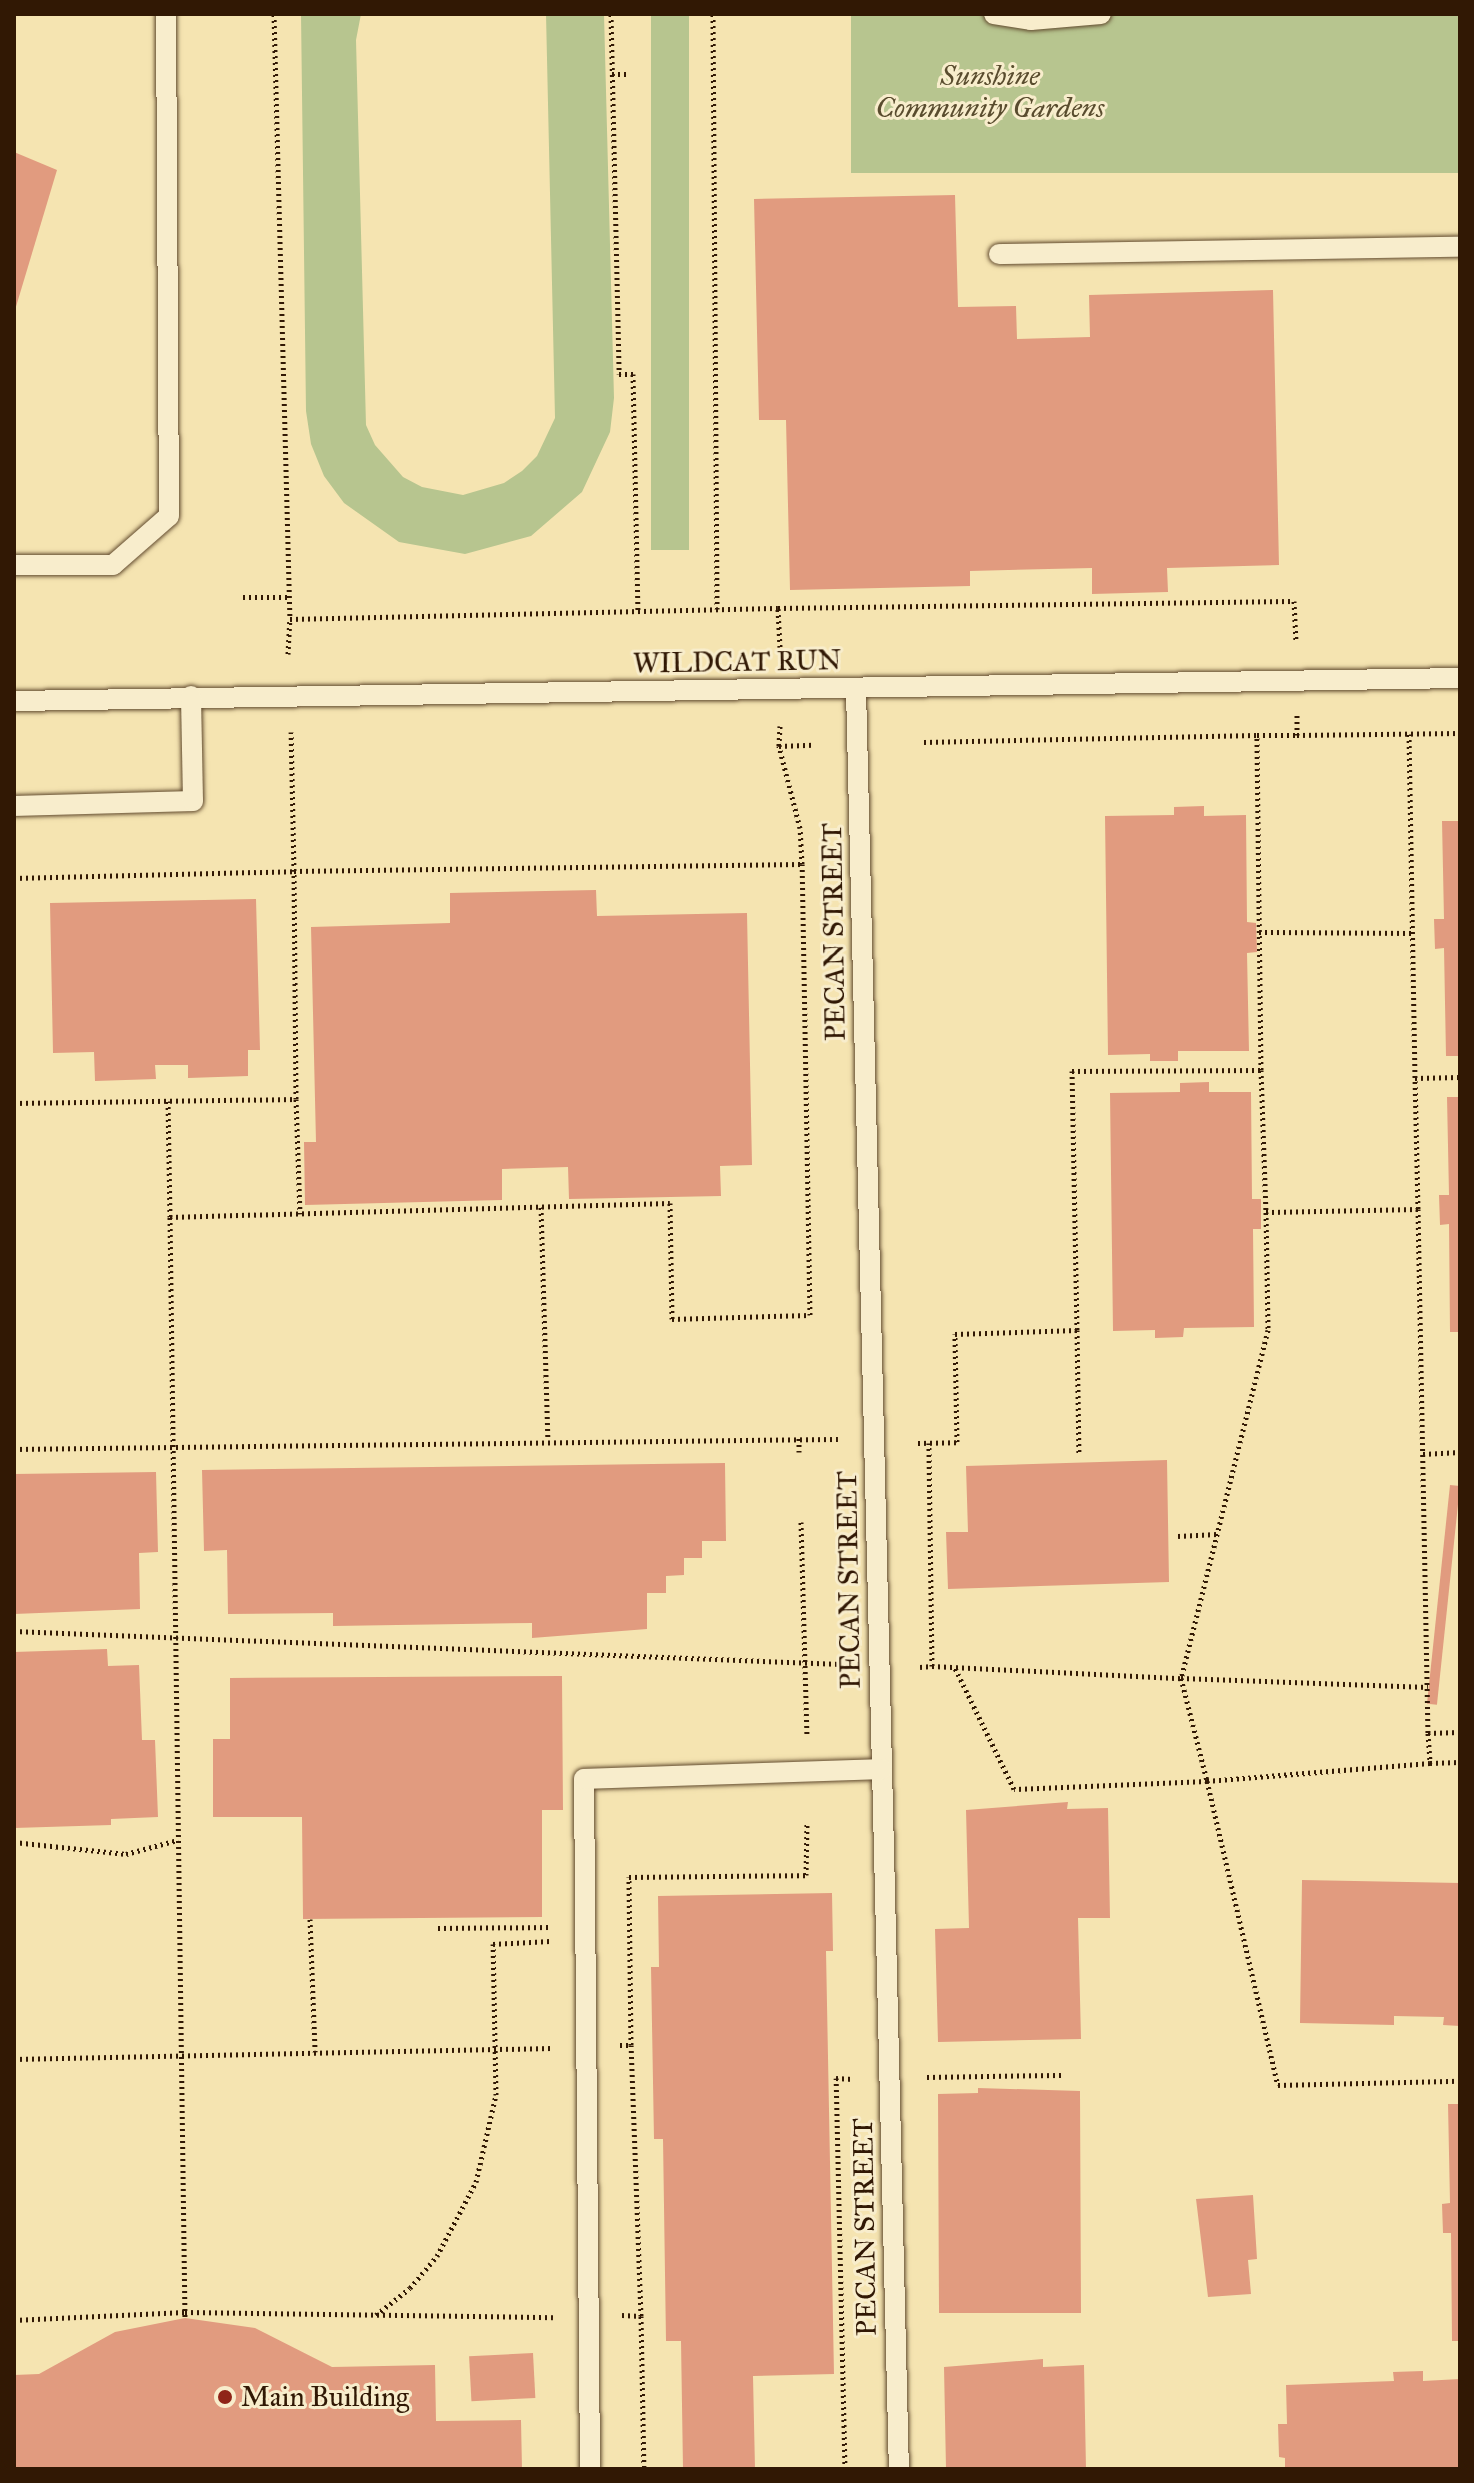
<!DOCTYPE html>
<html>
<head>
<meta charset="utf-8">
<style>
  body { margin:0 }
  #map { position:relative; width:1474px; height:2483px; overflow:hidden; background:#f5e4b1; font-family:"IM FELL Great Primer",serif }
  div>[style] { position:absolute }
  .green>* { inset:0; background:#b7c58f; transform-origin:0 0 }
  .building>* { inset:0; background:#e19b7f; transform-origin:0 0 }
  .path>* { height:5px; margin-top:-2.5px; transform-origin:0; background:repeating-linear-gradient(90deg,#311804 0 2px,transparent 0 6px) }
  .roads { filter:drop-shadow(0 0 2px #624b2f) drop-shadow(0 0 2px #624b2f) }
  .service>* { height:20px; margin:-10px; padding:0 10px; transform-origin:10px; border-radius:10px; background:#f8edcc }
  .dots>* { width:22px; height:22px; translate:-50% -50%; box-sizing:border-box; border:4px solid #f8edcc; border-radius:50% }
  span { translate:-50% -50%; white-space:nowrap; text-align:center; line-height:1.15; -webkit-text-stroke:6px #f8edcc; paint-order:stroke }
  .park-label { font-size:28px; color:#594c2e; font-style:italic }
  .street-label { font-size:28px; color:#311804 }
  .poi-label { font-size:28px; color:#311804 }
  .left { translate:0 -50%; text-align:left }
  .frame { position:absolute; inset:0; border:16px solid #311804; pointer-events:none }
</style>
</head>
<body>
<div id="map">
  <div class="green">
    <div style="clip-path:polygon(301px 14px,361px 14px,356px 40px,366px 425px,375px 445px,403px 477px,422px 487px,463px 495px,504px 483px,522px 471px,537px 456px,555px 418px,546px 14px,604px 14px,614px 398px,610px 432px,582px 492px,531px 536px,465px 554px,399px 542px,344px 503px,324px 476px,311px 444px,306px 411px)"></div>
    <div style="left:651px;top:14px;width:38px;height:536px"></div>
    <div style="left:851px;top:14px;width:609px;height:159px"></div>
  </div>
  <div class="building">
    <div style="clip-path:polygon(14px 152px,57px 170px,15px 310px,14px 310px)"></div>
    <div style="clip-path:polygon(955px 195px,958px 307px,1016px 306px,1017px 339px,1090px 337px,1089px 295px,1273px 290px,1279px 565px,1167px 568px,1168px 592px,1092px 594px,1092px 568px,970px 571px,970px 586px,790px 590px,786px 420px,759px 420px,754px 199px)"></div>
    <div style="clip-path:polygon(1204px 806px,1204px 816px,1246px 815px,1247px 922px,1256px 923px,1257px 952px,1247px 953px,1249px 1051px,1178px 1051px,1178px 1061px,1150px 1061px,1150px 1054px,1108px 1055px,1105px 816px,1174px 815px,1174px 807px)"></div>
    <div style="clip-path:polygon(1442px 821px,1460px 821px,1460px 1056px,1446px 1056px,1444px 948px,1435px 949px,1434px 919px,1444px 919px)"></div>
    <div style="clip-path:polygon(596px 890px,597px 916px,747px 913px,752px 1165px,720px 1166px,721px 1196px,569px 1199px,568px 1167px,502px 1169px,502px 1200px,305px 1205px,304px 1142px,316px 1142px,311px 927px,450px 923px,450px 893px)"></div>
    <div style="clip-path:polygon(256px 899px,260px 1050px,248px 1050px,248px 1076px,188px 1078px,188px 1065px,155px 1065px,156px 1079px,95px 1081px,94px 1052px,53px 1053px,50px 903px)"></div>
    <div style="clip-path:polygon(1209px 1082px,1209px 1092px,1251px 1092px,1252px 1199px,1261px 1199px,1261px 1229px,1253px 1229px,1254px 1327px,1184px 1328px,1183px 1337px,1155px 1338px,1155px 1330px,1113px 1331px,1110px 1093px,1180px 1092px,1180px 1083px)"></div>
    <div style="clip-path:polygon(1447px 1097px,1460px 1097px,1460px 1332px,1450px 1332px,1449px 1224px,1440px 1225px,1439px 1195px,1449px 1195px)"></div>
    <div style="clip-path:polygon(1167px 1460px,1169px 1582px,948px 1589px,946px 1532px,968px 1532px,966px 1466px)"></div>
    <div style="clip-path:polygon(725px 1463px,726px 1541px,702px 1541px,702px 1558px,684px 1558px,684px 1575px,666px 1576px,666px 1593px,647px 1593px,647px 1629px,532px 1638px,532px 1623px,333px 1626px,333px 1613px,228px 1614px,227px 1550px,204px 1551px,202px 1470px)"></div>
    <div style="clip-path:polygon(156px 1472px,158px 1552px,139px 1553px,140px 1609px,14px 1614px,14px 1474px)"></div>
    <div style="left:1450px;top:1485px;width:10px;height:220px;rotate:6deg"></div>
    <div style="clip-path:polygon(107px 1649px,108px 1666px,139px 1665px,142px 1740px,155px 1740px,158px 1817px,111px 1819px,111px 1825px,14px 1828px,14px 1652px)"></div>
    <div style="clip-path:polygon(562px 1676px,563px 1810px,542px 1810px,542px 1917px,303px 1919px,302px 1817px,213px 1817px,213px 1739px,230px 1739px,230px 1678px)"></div>
    <div style="clip-path:polygon(1068px 1802px,1067px 1809px,1108px 1808px,1110px 1918px,1078px 1918px,1081px 2039px,938px 2042px,935px 1929px,969px 1928px,966px 1810px)"></div>
    <div style="clip-path:polygon(1302px 1880px,1460px 1883px,1460px 2026px,1443px 2025px,1444px 2017px,1394px 2016px,1394px 2025px,1300px 2023px)"></div>
    <div style="clip-path:polygon(832px 1893px,833px 1951px,826px 1951px,834px 2374px,753px 2376px,755px 2469px,683px 2469px,681px 2341px,666px 2341px,663px 2139px,654px 2139px,651px 1967px,659px 1967px,658px 1896px)"></div>
    <div style="clip-path:polygon(978px 2088px,1080px 2091px,1081px 2313px,939px 2313px,938px 2094px,978px 2093px)"></div>
    <div style="clip-path:polygon(1448px 2104px,1460px 2104px,1460px 2341px,1452px 2341px,1451px 2233px,1443px 2233px,1442px 2204px,1450px 2203px)"></div>
    <div style="clip-path:polygon(1253px 2195px,1257px 2259px,1248px 2260px,1251px 2294px,1208px 2297px,1196px 2199px)"></div>
    <div style="clip-path:polygon(185px 2318px,255px 2328px,332px 2367px,435px 2365px,436px 2421px,521px 2420px,522px 2469px,14px 2469px,14px 2375px,39px 2374px,115px 2332px)"></div>
    <div style="left:533px;top:2353px;width:45px;height:64px;rotate:87deg"></div>
    <div style="clip-path:polygon(1043px 2359px,1043px 2367px,1084px 2365px,1086px 2469px,946px 2469px,944px 2367px)"></div>
    <div style="clip-path:polygon(1423px 2371px,1423px 2381px,1460px 2379px,1460px 2469px,1285px 2469px,1285px 2458px,1279px 2457px,1278px 2424px,1287px 2424px,1286px 2385px,1394px 2381px,1393px 2372px)"></div>
  </div>
  <div class="path">
    <div style="left:274px;top:14px;width:605px;rotate:88.49deg"></div>
    <div style="left:611px;top:14px;width:360px;rotate:88.7deg"></div>
    <div style="left:619px;top:374px;width:14px"></div>
    <div style="left:633px;top:374px;width:237px;rotate:88.8deg"></div>
    <div style="left:713px;top:14px;width:595px;rotate:89.61deg"></div>
    <div style="left:612px;top:74px;width:17px"></div>
    <div style="left:243px;top:597px;width:46px"></div>
    <div style="left:780px;top:647px;width:39px;rotate:-93deg"></div>
    <div style="left:778px;top:608px;width:516px;rotate:-0.78deg"></div>
    <div style="left:1294px;top:601px;width:41px;rotate:87.2deg"></div>
    <div style="left:288px;top:654px;width:35px;rotate:-87deg"></div>
    <div style="left:290px;top:619px;width:488px;rotate:-1.3deg"></div>
    <div style="left:780px;top:726px;width:20px;rotate:93deg"></div>
    <div style="left:779px;top:746px;width:34px;rotate:-2deg"></div>
    <div style="left:1409px;top:734px;width:344px;rotate:89deg"></div>
    <div style="left:1415px;top:1078px;width:45px;rotate:-1.3deg"></div>
    <div style="left:1297px;top:735px;width:163px;rotate:-0.7deg"></div>
    <div style="left:924px;top:742px;width:333px;rotate:-1.2deg"></div>
    <div style="left:14px;top:878px;width:280px;rotate:-1.4deg"></div>
    <div style="left:294px;top:871px;width:139px;rotate:-91.2deg"></div>
    <div style="left:1259px;top:932px;width:153px;rotate:0.4deg"></div>
    <div style="left:1261px;top:1070px;width:142px;rotate:88deg"></div>
    <div style="left:1266px;top:1212px;width:152px;rotate:-1.1deg"></div>
    <div style="left:1418px;top:1209px;width:131px;rotate:-91.3deg"></div>
    <div style="left:296px;top:1099px;width:115px;rotate:88deg"></div>
    <div style="left:168px;top:1101px;width:116px;rotate:89deg"></div>
    <div style="left:170px;top:1217px;width:500px;rotate:-1.6deg"></div>
    <div style="left:670px;top:1203px;width:116px;rotate:89deg"></div>
    <div style="left:672px;top:1319px;width:138px;rotate:-1.7deg"></div>
    <div style="left:810px;top:1315px;width:451px;rotate:-91deg"></div>
    <div style="left:14px;top:1103px;width:282px;rotate:-0.8deg"></div>
    <div style="left:296px;top:1099px;width:228px;rotate:-90.5deg"></div>
    <div style="left:294px;top:871px;width:508px;rotate:-0.79deg"></div>
    <div style="left:802px;top:864px;width:36px;rotate:-93deg"></div>
    <div style="left:800px;top:828px;width:85px;rotate:-104.4deg"></div>
    <div style="left:541px;top:1207px;width:233px;rotate:88.3deg"></div>
    <div style="left:1418px;top:1209px;width:524px;rotate:88.91deg"></div>
    <div style="left:1428px;top:1733px;width:32px;rotate:-2deg"></div>
    <div style="left:1266px;top:1212px;width:118px;rotate:89deg"></div>
    <div style="left:1268px;top:1330px;width:359px;rotate:104deg"></div>
    <div style="left:1181px;top:1678px;width:247px;rotate:2.1deg"></div>
    <div style="left:170px;top:1217px;width:1101px;rotate:89.22deg"></div>
    <div style="left:1077px;top:1330px;width:259px;rotate:-91.1deg"></div>
    <div style="left:1072px;top:1071px;width:189px;rotate:-0.3deg"></div>
    <div style="left:1261px;top:1070px;width:335px;rotate:-90.7deg"></div>
    <div style="left:1257px;top:735px;width:40px"></div>
    <div style="left:1297px;top:735px;width:20px;rotate:-90deg"></div>
    <div style="left:918px;top:1443px;width:39px;rotate:-1deg"></div>
    <div style="left:957px;top:1442px;width:108px;rotate:-91.1deg"></div>
    <div style="left:955px;top:1334px;width:122px;rotate:-1.9deg"></div>
    <div style="left:1077px;top:1330px;width:125px;rotate:89.1deg"></div>
    <div style="left:14px;top:1449px;width:824px;rotate:-0.7deg"></div>
    <div style="left:799px;top:1452px;width:15px;rotate:-90deg"></div>
    <div style="left:1423px;top:1454px;width:37px;rotate:-3deg"></div>
    <div style="left:801px;top:1522px;width:215px;rotate:88.4deg"></div>
    <div style="left:1178px;top:1536px;width:39px;rotate:-3deg"></div>
    <div style="left:14px;top:1631px;width:828px;rotate:2.29deg"></div>
    <div style="left:932px;top:1666px;width:249px;rotate:2.8deg"></div>
    <div style="left:1181px;top:1678px;width:106px;rotate:75.8deg"></div>
    <div style="left:1207px;top:1781px;width:193px;rotate:177.6deg"></div>
    <div style="left:1014px;top:1789px;width:135px;rotate:-116deg"></div>
    <div style="left:920px;top:1667px;width:12px;rotate:-5deg"></div>
    <div style="left:932px;top:1666px;width:223px;rotate:-90.8deg"></div>
    <div style="left:1428px;top:1733px;width:30px;rotate:86deg"></div>
    <div style="left:1430px;top:1763px;width:30px;rotate:-2deg"></div>
    <div style="left:1430px;top:1763px;width:224px;rotate:175.4deg"></div>
    <div style="left:1207px;top:1781px;width:312px;rotate:76.9deg"></div>
    <div style="left:1278px;top:2085px;width:182px;rotate:-1.3deg"></div>
    <div style="left:14px;top:1842px;width:113px;rotate:6.1deg"></div>
    <div style="left:126px;top:1854px;width:54px;rotate:-15.1deg"></div>
    <div style="left:310px;top:1919px;width:133px;rotate:87.8deg"></div>
    <div style="left:438px;top:1928px;width:112px;rotate:-0.5deg"></div>
    <div style="left:620px;top:2045px;width:11px"></div>
    <div style="left:631px;top:2045px;width:168px;rotate:-90.7deg"></div>
    <div style="left:629px;top:1877px;width:177px;rotate:-0.6deg"></div>
    <div style="left:806px;top:1875px;width:52px;rotate:-88.9deg"></div>
    <div style="left:14px;top:2059px;width:538px;rotate:-1.17deg"></div>
    <div style="left:927px;top:2077px;width:134px;rotate:-0.9deg"></div>
    <div style="left:376px;top:2315px;width:43px;rotate:-38.5deg"></div>
    <div style="left:410px;top:2288px;width:42px;rotate:-49.8deg"></div>
    <div style="left:437px;top:2256px;width:84px;rotate:-62.2deg"></div>
    <div style="left:476px;top:2182px;width:89px;rotate:-77.1deg"></div>
    <div style="left:496px;top:2095px;width:151px;rotate:-91.1deg"></div>
    <div style="left:493px;top:1944px;width:57px;rotate:-3deg"></div>
    <div style="left:622px;top:2315px;width:19px;rotate:3deg"></div>
    <div style="left:641px;top:2316px;width:271px;rotate:-92.1deg"></div>
    <div style="left:641px;top:2316px;width:153px;rotate:88.9deg"></div>
    <div style="left:14px;top:2320px;width:171px;rotate:-2.7deg"></div>
    <div style="left:185px;top:2312px;width:368px;rotate:0.8deg"></div>
    <div style="left:845px;top:2469px;width:391px;rotate:-91.3deg"></div>
    <div style="left:836px;top:2078px;width:17px;rotate:3deg"></div>
  </div>
  <div class="roads">
    <div class="service">
      <div style="left:994px;top:14px;width:37px;rotate:9deg"></div>
      <div style="left:1031px;top:20px;width:70px;rotate:-4.9deg"></div>
      <div style="left:999px;top:254px;width:461px;rotate:-0.9deg"></div>
      <div style="left:14px;top:565px;width:99px"></div>
      <div style="left:113px;top:565px;width:74px;rotate:-41.2deg"></div>
      <div style="left:169px;top:516px;width:502px;rotate:-90.34deg"></div>
      <div style="left:856px;top:689px;width:1781px;rotate:88.62deg"></div>
      <div style="left:14px;top:701px;width:1446px;rotate:-0.91deg"></div>
      <div style="left:14px;top:806px;width:179px;rotate:-1.6deg"></div>
      <div style="left:193px;top:801px;width:105px;rotate:-91.1deg"></div>
      <div style="left:590px;top:2469px;width:690px;rotate:-90.5deg"></div>
      <div style="left:584px;top:1779px;width:298px;rotate:-1.9deg"></div>
    </div>
  </div>
  <div class="dots">
    <div style="left:225px;top:2397px;background:#8f2418"></div>
  </div>
  <div class="park-label">
    <span style="left:990px;top:92px">Sunshine<br>Community Gardens</span>
  </div>
  <div class="street-label">
    <span style="left:737px;top:662px;rotate:-1deg">WILDCAT RUN</span>
    <span style="left:834px;top:932px;rotate:-91deg">PECAN STREET</span>
    <span style="left:849px;top:1580px;rotate:-91deg">PECAN STREET</span>
    <span style="left:865px;top:2227px;rotate:-91deg">PECAN STREET</span>
  </div>
  <div class="poi-label">
    <span class="left" style="left:241px;top:2397px">Main Building</span>
  </div>
  <div class="frame"></div>
</div>
</body>
</html>
